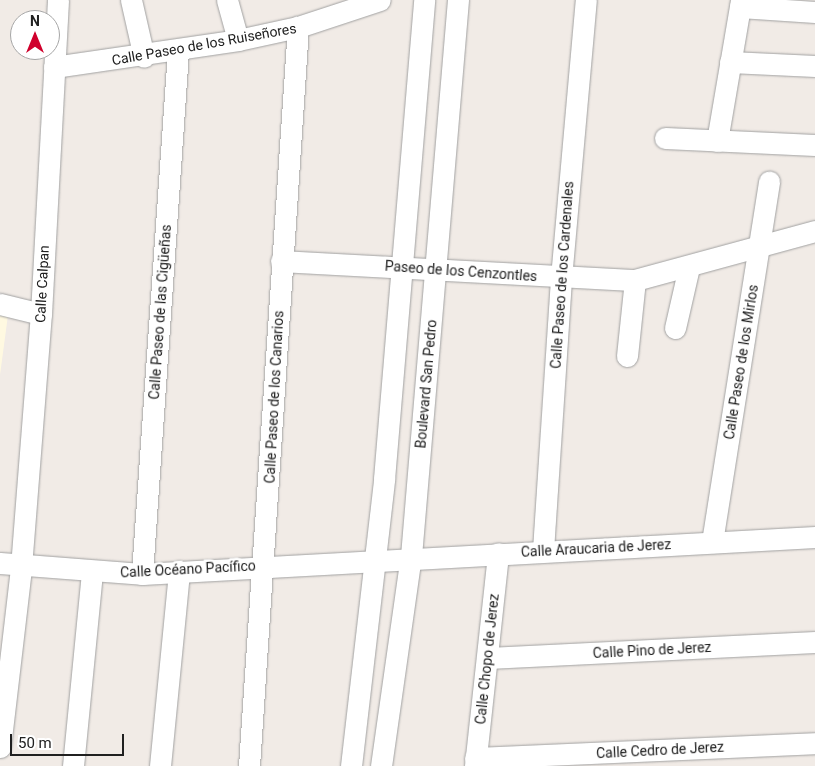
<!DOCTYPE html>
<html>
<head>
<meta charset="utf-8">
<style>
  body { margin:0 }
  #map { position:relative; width:815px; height:766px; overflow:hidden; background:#f1ebe6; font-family:Roboto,sans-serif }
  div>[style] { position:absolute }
  .education>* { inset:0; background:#fff9e1 }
  .roads { filter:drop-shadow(0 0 1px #a1a1a1) drop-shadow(0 0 1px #a1a1a1) }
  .minor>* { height:21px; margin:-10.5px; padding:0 10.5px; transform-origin:10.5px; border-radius:10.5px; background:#fff }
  span { translate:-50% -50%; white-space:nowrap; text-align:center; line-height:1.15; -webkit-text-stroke:5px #fff; paint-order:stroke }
  .street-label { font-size:14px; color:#202020 }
  .north { position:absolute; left:10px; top:10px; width:50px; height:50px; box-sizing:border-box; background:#fff; border:1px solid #a6a6a6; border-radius:50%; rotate:0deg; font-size:14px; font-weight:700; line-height:20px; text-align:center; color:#202020 }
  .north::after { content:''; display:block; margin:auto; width:18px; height:22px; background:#d0002c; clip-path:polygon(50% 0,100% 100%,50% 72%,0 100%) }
  .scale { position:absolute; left:10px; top:734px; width:114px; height:22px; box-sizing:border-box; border:2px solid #202020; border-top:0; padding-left:6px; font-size:15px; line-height:18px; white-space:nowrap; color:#202020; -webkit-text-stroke:4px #fff; paint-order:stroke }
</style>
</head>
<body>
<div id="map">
  <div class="education">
    <div style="clip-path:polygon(0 313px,8px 315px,0 375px)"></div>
  </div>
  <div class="roads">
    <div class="minor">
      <div style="left:131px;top:0;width:58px;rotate:77.2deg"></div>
      <div style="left:227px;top:0;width:41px;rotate:74.6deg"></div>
      <div style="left:740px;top:7px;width:75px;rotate:3.8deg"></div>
      <div style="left:730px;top:62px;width:85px;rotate:2.7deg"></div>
      <div style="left:54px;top:67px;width:186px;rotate:-8.3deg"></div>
      <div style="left:238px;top:40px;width:61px;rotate:-12.2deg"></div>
      <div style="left:298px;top:27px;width:86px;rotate:-18.2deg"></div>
      <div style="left:665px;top:138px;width:150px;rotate:2.7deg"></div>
      <div style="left:717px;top:141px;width:143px;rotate:-80.3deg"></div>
      <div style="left:281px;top:261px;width:355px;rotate:3.1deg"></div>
      <div style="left:635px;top:280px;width:187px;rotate:-15.2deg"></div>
      <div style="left:0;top:304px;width:42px;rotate:13.7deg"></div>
      <div style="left:675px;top:328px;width:63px;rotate:-77.1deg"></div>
      <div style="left:627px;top:356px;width:76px;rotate:-84deg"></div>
      <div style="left:712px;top:542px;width:365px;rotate:-81deg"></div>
      <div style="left:543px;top:550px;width:273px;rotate:-86.2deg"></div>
      <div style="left:561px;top:278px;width:279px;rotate:-84.9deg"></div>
      <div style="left:0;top:563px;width:142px;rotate:4.4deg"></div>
      <div style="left:142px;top:574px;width:674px;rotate:-3.15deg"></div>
      <div style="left:142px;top:574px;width:524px;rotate:-86.06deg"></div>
      <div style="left:488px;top:658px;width:327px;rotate:-2.8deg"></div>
      <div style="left:0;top:747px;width:181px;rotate:-83.3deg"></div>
      <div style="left:21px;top:567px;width:254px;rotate:-85.5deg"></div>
      <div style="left:41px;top:314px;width:314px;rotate:-86.9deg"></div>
      <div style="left:475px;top:758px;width:340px;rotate:-2.5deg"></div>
      <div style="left:73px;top:766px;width:194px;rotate:-84.4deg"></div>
      <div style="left:160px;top:766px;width:196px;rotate:-84.4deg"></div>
      <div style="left:249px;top:766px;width:741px;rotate:-86.21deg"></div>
      <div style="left:351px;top:766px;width:289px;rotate:-83.4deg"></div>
      <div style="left:384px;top:479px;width:481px;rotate:-85.2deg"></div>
      <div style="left:381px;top:766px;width:212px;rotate:-81.9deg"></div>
      <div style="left:411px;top:556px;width:558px;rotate:-85.17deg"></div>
      <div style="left:475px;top:766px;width:214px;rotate:-83.8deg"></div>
    </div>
  </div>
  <div class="street-label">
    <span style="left:204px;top:44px;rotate:-10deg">Calle Paseo de los Ruiseñores</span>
    <span style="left:461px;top:271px;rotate:4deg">Paseo de los Cenzontles</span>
    <span style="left:562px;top:275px;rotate:-86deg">Calle Paseo de los Cardenales</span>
    <span style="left:42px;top:284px;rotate:-87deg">Calle Calpan</span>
    <span style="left:160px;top:312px;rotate:-86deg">Calle Paseo de las Cigüeñas</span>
    <span style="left:741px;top:362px;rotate:-81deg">Calle Paseo de los Mirlos</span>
    <span style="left:426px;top:384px;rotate:-85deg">Boulevard San Pedro</span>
    <span style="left:274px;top:397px;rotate:-87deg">Calle Paseo de los Canarios</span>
    <span style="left:596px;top:548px;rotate:-3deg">Calle Araucaria de Jerez</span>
    <span style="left:188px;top:569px;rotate:-3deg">Calle Océano Pacífico</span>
    <span style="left:652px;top:650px;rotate:-3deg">Calle Pino de Jerez</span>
    <span style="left:487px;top:659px;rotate:-84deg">Calle Chopo de Jerez</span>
    <span style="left:660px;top:750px;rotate:-3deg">Calle Cedro de Jerez</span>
  </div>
  <div class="north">N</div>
  <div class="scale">50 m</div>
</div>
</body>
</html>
